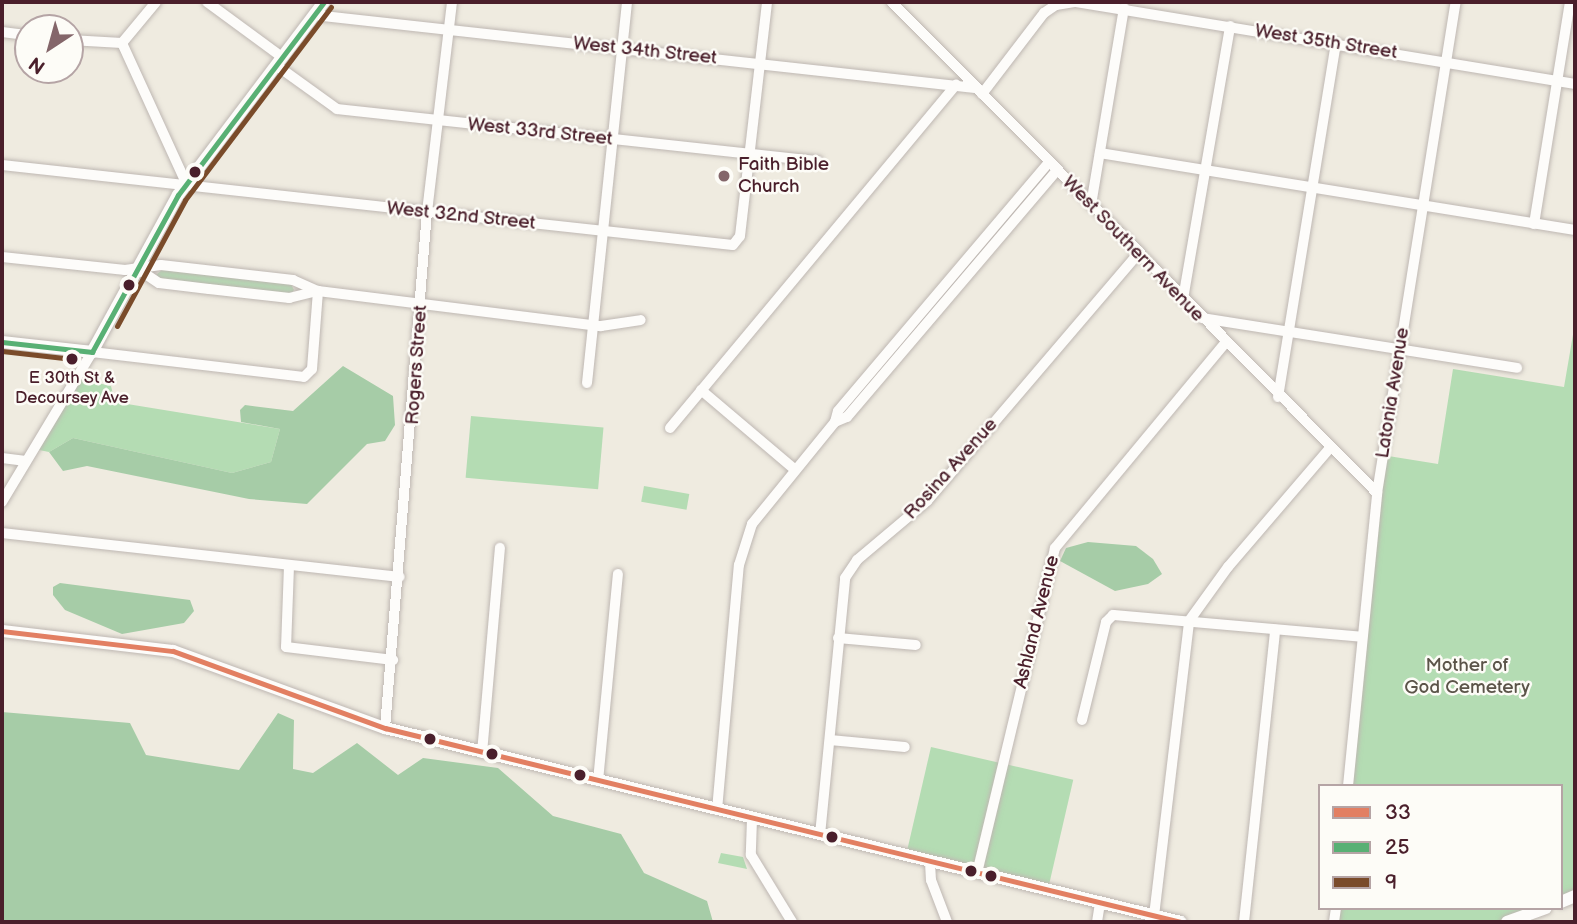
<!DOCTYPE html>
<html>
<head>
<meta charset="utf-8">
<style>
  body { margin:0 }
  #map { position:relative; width:1577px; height:924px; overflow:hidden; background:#efebe0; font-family:"Balsamiq Sans",sans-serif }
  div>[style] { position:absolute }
  .green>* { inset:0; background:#b4dcb3; transform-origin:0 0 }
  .forest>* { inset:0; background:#a6cca7 }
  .roads { filter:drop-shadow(0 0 2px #beb7b2) drop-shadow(0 0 2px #beb7b2) }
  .minor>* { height:10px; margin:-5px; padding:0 5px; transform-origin:5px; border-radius:5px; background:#fdfcfa }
  .major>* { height:12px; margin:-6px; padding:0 6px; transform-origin:6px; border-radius:6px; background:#fdfcfa }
  .bus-1>* { height:5px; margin:-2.5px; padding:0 2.5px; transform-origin:2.5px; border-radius:2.5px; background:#e27f62 }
  .bus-2>* { height:5px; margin:-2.5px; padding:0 2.5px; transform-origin:2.5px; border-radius:2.5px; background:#58b074 }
  .bus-3>* { height:5px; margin:-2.5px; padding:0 2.5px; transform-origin:2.5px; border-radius:2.5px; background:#7a4b2a }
  .dots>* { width:19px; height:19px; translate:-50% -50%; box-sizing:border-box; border:4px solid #fdfcf7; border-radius:50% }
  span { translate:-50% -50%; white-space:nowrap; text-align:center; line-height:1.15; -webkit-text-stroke:5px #fdfcf7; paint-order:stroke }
  .bus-label { font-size:17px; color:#4a1f2b }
  .street-label { font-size:19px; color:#4a1f2b }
  .poi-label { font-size:19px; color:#4a1f2b }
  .left { translate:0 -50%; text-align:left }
  .park-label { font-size:19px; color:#5b5449 }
  .frame { position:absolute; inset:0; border:4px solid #4a1f2b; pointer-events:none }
  .legend { position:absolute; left:1318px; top:784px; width:245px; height:126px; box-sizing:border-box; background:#fdfcf7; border:2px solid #b5a4a5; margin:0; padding:9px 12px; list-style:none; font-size:21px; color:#4a1f2b }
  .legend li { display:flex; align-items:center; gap:14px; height:35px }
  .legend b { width:35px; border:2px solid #b5a4a5 }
  .north { position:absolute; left:14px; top:14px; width:70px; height:70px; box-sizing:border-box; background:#fdfcf7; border:2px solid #b5a4a5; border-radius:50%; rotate:216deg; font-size:19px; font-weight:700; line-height:28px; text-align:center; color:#4a1f2b }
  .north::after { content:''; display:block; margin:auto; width:24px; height:32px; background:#84666a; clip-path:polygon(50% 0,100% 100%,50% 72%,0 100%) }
</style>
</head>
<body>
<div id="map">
  <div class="green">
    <div style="clip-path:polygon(163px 269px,291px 284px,294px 290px,291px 294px,162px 280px,156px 275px)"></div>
    <div style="clip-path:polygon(1575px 323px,1575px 896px,1561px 902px,1561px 786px,1348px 786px,1382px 455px,1438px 464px,1453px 369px,1564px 387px)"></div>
    <div style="clip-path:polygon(76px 378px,111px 386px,115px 402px,280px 429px,271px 462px,232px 473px,73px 438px,49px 452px,34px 449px)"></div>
    <div style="left:471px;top:416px;width:133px;height:62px;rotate:5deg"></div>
    <div style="left:644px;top:486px;width:46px;height:16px;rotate:10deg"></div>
    <div style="left:931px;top:747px;width:146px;height:108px;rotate:13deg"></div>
    <div style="clip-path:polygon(721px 853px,743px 857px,747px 869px,718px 863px)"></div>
    <div style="clip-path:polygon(1336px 908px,1546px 908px,1507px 922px,1334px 922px)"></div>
  </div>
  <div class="forest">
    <div style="clip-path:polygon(343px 366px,393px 396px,395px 425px,385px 441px,367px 444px,307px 504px,249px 499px,87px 466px,63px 471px,49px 452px,73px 438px,232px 473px,271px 462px,280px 429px,241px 422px,240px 410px,245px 405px,293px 411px)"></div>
    <div style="clip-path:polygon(1088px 542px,1136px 546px,1153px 559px,1162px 574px,1148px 584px,1115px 591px,1060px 561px,1066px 548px)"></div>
    <div style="clip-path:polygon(60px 583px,190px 600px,194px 611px,184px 623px,122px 634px,65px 610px,53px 595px,53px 587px)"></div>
    <div style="clip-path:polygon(2px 712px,130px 723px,146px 755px,239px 770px,278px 713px,294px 720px,293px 769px,313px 773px,357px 743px,398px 775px,423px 758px,498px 768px,553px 816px,621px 834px,644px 873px,707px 901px,713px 922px,2px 922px)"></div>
  </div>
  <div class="roads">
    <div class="minor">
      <div style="left:207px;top:2px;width:93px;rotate:36.3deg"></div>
      <div style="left:892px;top:2px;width:690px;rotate:45.35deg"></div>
      <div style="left:314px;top:15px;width:665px;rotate:6.3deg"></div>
      <div style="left:2px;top:32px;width:26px;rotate:7deg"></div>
      <div style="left:70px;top:40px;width:52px;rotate:3.3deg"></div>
      <div style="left:122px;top:43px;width:154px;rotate:65.4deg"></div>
      <div style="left:122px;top:43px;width:53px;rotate:-50.3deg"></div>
      <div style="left:276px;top:65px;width:75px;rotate:35.8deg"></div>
      <div style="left:337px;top:109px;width:484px;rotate:6.2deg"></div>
      <div style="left:982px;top:94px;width:102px;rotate:-52.6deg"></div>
      <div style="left:1044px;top:13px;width:14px;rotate:-34deg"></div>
      <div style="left:1056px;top:5px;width:20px;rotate:-9deg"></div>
      <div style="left:1076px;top:2px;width:506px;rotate:9.33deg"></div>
      <div style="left:1100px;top:153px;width:481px;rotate:9.2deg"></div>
      <div style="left:2px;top:165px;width:735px;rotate:6.25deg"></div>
      <div style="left:733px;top:245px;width:11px;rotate:-52deg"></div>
      <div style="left:740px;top:236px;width:236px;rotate:-83.4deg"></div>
      <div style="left:1091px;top:205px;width:200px;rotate:-80.5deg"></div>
      <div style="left:1534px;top:224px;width:225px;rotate:-80.8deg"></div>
      <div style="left:2px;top:257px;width:124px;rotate:6deg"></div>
      <div style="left:125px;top:270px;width:36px;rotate:-8deg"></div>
      <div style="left:161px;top:265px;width:133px;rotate:6.5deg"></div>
      <div style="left:293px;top:280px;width:27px;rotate:24deg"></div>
      <div style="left:318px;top:291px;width:285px;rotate:7.1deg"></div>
      <div style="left:601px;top:326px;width:40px;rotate:-8.5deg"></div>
      <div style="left:138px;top:269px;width:25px;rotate:34deg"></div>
      <div style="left:159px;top:283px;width:50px;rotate:6.8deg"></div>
      <div style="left:209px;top:289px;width:81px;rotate:6.4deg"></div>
      <div style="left:289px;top:298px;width:30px;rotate:-14deg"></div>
      <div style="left:1183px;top:299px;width:277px;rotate:-80.2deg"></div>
      <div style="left:1202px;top:318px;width:319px;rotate:9deg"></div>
      <div style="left:587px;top:383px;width:383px;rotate:-84deg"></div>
      <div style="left:701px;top:390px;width:122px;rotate:40.3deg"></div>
      <div style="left:1278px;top:397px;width:359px;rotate:-80.7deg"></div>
      <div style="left:835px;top:422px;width:13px;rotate:-23deg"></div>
      <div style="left:847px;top:417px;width:324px;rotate:-49.6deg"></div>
      <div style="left:670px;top:428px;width:447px;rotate:-50.2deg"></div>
      <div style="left:2px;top:458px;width:24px;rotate:7deg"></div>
      <div style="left:2px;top:502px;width:175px;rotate:-59deg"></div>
      <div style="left:92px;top:352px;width:213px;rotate:6.7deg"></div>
      <div style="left:304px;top:377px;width:11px;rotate:-45deg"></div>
      <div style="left:312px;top:369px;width:78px;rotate:-85.6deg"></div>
      <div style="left:2px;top:533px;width:400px;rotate:6.3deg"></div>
      <div style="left:289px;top:566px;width:81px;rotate:92.1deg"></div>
      <div style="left:286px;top:647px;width:108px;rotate:6.9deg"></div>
      <div style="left:838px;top:638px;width:78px;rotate:5.1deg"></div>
      <div style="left:1082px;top:720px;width:101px;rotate:-76.2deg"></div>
      <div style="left:1106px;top:622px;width:10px;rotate:-45deg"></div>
      <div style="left:1113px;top:615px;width:250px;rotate:5deg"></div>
      <div style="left:385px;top:728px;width:518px;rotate:-85.35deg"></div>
      <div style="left:427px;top:212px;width:211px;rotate:-83.2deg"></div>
      <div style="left:830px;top:740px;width:75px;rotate:5.3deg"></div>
      <div style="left:482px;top:753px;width:206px;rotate:-85deg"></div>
      <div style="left:598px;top:781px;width:208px;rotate:-84.5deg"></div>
      <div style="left:1348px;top:786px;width:294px;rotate:-84.3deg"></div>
      <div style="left:1377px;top:493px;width:497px;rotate:-80.9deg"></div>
      <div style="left:717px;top:810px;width:246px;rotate:-84.9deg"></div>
      <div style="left:739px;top:565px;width:43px;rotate:-72.4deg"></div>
      <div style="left:752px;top:524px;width:132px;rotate:-50.9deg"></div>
      <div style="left:835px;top:422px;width:11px;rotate:-75deg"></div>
      <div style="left:838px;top:411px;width:326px;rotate:-49.7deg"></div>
      <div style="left:752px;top:819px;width:36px;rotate:92deg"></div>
      <div style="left:751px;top:855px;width:79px;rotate:58.5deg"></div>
      <div style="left:820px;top:835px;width:258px;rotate:-84.4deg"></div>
      <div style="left:845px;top:578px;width:22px;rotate:-56deg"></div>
      <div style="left:857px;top:560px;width:92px;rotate:-40.1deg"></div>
      <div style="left:927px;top:501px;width:325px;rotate:-49.5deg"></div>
      <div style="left:930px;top:862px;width:18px;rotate:87deg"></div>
      <div style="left:931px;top:880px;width:45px;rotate:69.1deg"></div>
      <div style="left:977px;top:873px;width:334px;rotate:-76.5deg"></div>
      <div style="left:1055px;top:548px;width:266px;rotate:-50.3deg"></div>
      <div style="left:1154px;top:916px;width:297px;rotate:-83.2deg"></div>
      <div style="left:1189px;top:621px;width:67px;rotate:-54.2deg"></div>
      <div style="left:1228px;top:567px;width:155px;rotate:-49.4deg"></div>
      <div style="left:1097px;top:922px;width:19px;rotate:-81deg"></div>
      <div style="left:1244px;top:922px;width:294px;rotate:-83.9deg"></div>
      <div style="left:1334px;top:922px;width:14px;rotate:-82deg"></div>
    </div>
    <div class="major">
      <div style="left:2px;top:342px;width:91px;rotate:6.3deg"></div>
      <div style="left:92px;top:352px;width:179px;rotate:-61.3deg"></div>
      <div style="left:178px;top:195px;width:242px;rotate:-52.9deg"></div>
      <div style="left:2px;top:631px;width:172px;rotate:6.7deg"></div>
      <div style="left:173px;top:651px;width:226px;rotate:20deg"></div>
      <div style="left:385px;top:728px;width:819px;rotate:13.7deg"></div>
      <div style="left:1561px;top:902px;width:15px;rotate:-23deg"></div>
      <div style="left:1507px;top:922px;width:41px;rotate:-19.7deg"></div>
    </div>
  </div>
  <div class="bus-1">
    <div style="left:2px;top:631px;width:172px;rotate:6.7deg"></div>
    <div style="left:173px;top:651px;width:226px;rotate:20deg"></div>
    <div style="left:385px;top:728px;width:819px;rotate:13.7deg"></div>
  </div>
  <div class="bus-2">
    <div style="left:2px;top:342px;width:91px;rotate:6.3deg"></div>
    <div style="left:92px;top:352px;width:179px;rotate:-61.3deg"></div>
    <div style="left:178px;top:195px;width:242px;rotate:-52.9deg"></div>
  </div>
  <div class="bus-3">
    <div style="left:117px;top:326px;width:143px;rotate:-61.6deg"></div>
    <div style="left:185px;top:200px;width:242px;rotate:-52.9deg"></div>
    <div style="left:2px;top:351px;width:71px;rotate:6.4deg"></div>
  </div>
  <div class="dots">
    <div style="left:195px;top:172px;background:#4a1f2b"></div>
    <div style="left:724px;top:176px;background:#84666a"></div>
    <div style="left:129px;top:285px;background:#4a1f2b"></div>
    <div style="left:72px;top:359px;background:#4a1f2b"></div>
    <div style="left:430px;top:739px;background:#4a1f2b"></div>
    <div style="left:492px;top:754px;background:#4a1f2b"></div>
    <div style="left:580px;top:775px;background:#4a1f2b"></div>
    <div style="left:832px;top:837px;background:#4a1f2b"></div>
    <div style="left:971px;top:871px;background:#4a1f2b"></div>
    <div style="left:991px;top:876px;background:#4a1f2b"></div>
  </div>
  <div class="bus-label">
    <span style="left:72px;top:389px">E 30th St &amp;<br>Decoursey Ave</span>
  </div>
  <div class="street-label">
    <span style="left:1326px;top:42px;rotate:9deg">West 35th Street</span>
    <span style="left:645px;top:51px;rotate:6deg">West 34th Street</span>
    <span style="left:540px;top:132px;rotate:6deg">West 33rd Street</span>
    <span style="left:461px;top:216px;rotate:6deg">West 32nd Street</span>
    <span style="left:1133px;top:249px;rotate:46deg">West Southern Avenue</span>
    <span style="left:417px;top:365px;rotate:-86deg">Rogers Street</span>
    <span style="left:1393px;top:393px;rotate:-81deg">Latonia Avenue</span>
    <span style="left:951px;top:469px;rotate:-48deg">Rosina Avenue</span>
    <span style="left:1037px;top:622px;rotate:-76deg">Ashland Avenue</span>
  </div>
  <div class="poi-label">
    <span class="left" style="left:738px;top:176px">Faith Bible<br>Church</span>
  </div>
  <div class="park-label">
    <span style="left:1467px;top:677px">Mother of<br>God Cemetery</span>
  </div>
  <div class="frame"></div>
  <ul class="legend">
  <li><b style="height:9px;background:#e27f62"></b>33</li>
  <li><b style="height:9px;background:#58b074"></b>25</li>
  <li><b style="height:9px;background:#7a4b2a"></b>9</li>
  </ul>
  <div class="north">N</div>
</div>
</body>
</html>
